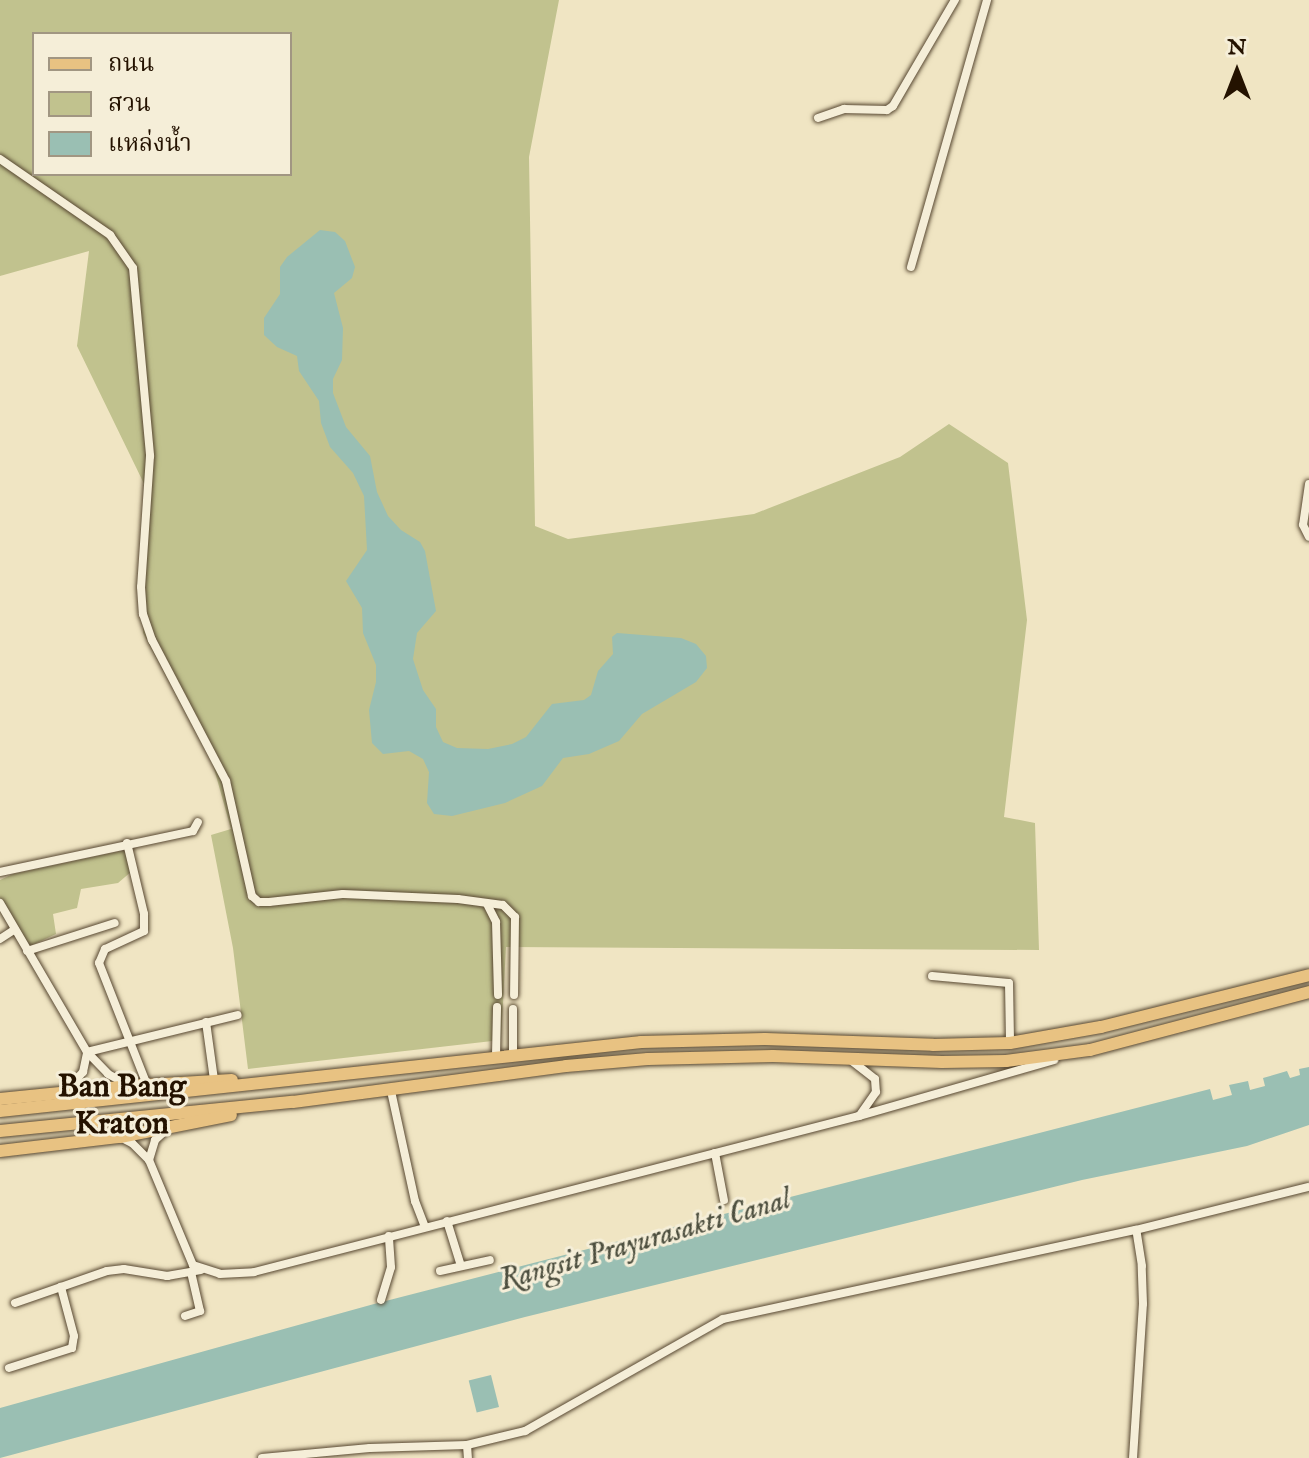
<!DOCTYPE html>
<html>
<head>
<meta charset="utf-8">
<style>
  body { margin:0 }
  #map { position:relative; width:1309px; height:1458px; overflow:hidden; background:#f0e5c3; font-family:"IM FELL English","Noto Serif Thai",serif }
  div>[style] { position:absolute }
  .green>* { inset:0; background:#c1c28e }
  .water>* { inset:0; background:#9abfb3; transform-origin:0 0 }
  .roads { filter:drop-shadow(0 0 2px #574731) drop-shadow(0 0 2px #574731) }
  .street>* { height:8px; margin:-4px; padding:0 4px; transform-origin:4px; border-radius:4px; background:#f5eed8 }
  .primary>* { height:12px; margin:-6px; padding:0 6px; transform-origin:6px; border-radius:6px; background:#e8c282 }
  span { translate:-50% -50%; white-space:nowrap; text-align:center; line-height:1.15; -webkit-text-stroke:6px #f5eed8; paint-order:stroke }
  .water-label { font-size:30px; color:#4d4f3f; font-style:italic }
  .quarter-label { font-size:32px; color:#241200; font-weight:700 }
  .legend { position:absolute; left:32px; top:32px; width:260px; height:144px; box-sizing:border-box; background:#f5eed8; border:2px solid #a19682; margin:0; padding:10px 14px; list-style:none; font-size:24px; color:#241200 }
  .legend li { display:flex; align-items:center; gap:16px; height:40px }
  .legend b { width:40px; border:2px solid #a19682 }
  .north { position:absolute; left:1197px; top:32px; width:80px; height:80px; -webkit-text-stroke:6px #f5eed8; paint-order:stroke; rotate:0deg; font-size:22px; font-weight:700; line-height:32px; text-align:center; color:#241200 }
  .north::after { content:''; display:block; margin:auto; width:28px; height:36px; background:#241200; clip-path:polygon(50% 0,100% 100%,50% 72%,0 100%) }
</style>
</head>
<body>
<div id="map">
  <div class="green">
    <div style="clip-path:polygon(evenodd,0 0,559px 0,529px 157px,535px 526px,568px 539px,754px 514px,900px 457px,949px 424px,1008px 463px,1027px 620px,1004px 817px,1035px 823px,1039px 950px,506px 947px,501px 1040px,248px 1069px,233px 948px,211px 835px,231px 829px,213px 765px,143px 633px,142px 554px,149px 494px,77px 346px,89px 251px,0 276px,0 0,34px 34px,290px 34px,290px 174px,34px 174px,34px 34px)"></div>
    <div style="clip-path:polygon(125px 850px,132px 871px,118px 883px,81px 889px,77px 908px,53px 914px,56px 934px,28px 947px,13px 928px,0 898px,0 880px,13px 874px)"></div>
  </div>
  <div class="water">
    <div style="clip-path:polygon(320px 230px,335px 232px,345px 241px,355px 267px,352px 278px,334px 293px,343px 328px,342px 360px,333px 379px,333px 393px,346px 427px,370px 456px,377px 492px,388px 516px,401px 530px,420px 542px,425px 551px,436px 611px,417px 633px,413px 659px,423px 690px,436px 709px,436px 727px,443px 742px,457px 748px,488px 749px,512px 744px,526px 737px,552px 704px,584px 700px,591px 695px,598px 671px,613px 654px,612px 637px,617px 633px,681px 638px,696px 644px,706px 656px,707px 668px,696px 682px,642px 714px,619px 741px,589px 754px,563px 758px,542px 786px,505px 803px,452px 816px,434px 814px,427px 803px,429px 772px,423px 759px,409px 751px,383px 754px,372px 743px,369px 710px,376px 682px,376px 665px,363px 633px,362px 608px,346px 581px,367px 550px,364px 496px,353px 473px,330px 447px,321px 423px,319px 401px,299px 371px,297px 356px,277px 347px,264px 335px,264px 318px,280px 294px,280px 267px,287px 257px)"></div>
    <div style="clip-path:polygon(1309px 1067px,1309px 1125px,1247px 1146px,1082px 1180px,525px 1317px,0 1458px,0 1408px,374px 1304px,1210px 1089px,1213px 1100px,1232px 1095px,1229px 1085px,1248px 1081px,1250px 1090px,1265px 1086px,1263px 1078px,1287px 1071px,1290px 1078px,1300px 1075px,1299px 1069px)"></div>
    <div style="left:491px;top:1375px;width:33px;height:23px;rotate:76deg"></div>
  </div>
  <div class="roads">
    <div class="street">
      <div style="left:818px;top:118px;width:28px;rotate:-19deg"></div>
      <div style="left:844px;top:109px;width:43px;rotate:1.3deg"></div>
      <div style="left:887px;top:110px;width:7px;rotate:-34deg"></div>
      <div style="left:893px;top:106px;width:123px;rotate:-59.7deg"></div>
      <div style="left:0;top:159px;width:134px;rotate:34.6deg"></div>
      <div style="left:110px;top:235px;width:40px;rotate:55.1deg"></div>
      <div style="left:133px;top:268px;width:189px;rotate:84.8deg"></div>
      <div style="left:150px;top:456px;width:131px;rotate:93.9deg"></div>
      <div style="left:141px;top:587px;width:27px;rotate:86deg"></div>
      <div style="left:143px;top:614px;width:28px;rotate:71deg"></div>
      <div style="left:152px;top:640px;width:159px;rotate:62.3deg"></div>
      <div style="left:226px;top:781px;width:118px;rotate:77.3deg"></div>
      <div style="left:252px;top:896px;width:9px;rotate:41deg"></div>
      <div style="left:259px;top:902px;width:10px"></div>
      <div style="left:269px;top:902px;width:74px;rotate:-6.2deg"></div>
      <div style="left:343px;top:894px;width:115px;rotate:2.5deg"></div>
      <div style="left:458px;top:899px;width:45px;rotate:7.6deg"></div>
      <div style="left:503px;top:905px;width:17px;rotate:45deg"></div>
      <div style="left:515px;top:917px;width:78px;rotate:90.7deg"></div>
      <div style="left:911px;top:267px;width:278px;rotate:-74.1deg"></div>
      <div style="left:1309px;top:484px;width:41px;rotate:98.3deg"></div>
      <div style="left:1303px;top:525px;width:13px;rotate:63deg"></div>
      <div style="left:127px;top:843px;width:73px;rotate:76.5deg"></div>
      <div style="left:144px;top:914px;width:17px;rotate:90deg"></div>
      <div style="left:144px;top:931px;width:43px;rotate:155.2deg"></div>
      <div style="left:105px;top:949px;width:15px;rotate:113deg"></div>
      <div style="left:99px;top:963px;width:131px;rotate:68.5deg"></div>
      <div style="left:0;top:872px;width:197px;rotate:-12deg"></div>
      <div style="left:193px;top:831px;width:10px;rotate:-61deg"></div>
      <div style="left:0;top:903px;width:173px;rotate:59.7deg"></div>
      <div style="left:87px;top:1052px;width:30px;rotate:46deg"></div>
      <div style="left:108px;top:1074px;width:24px;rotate:28deg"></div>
      <div style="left:487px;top:904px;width:20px;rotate:63deg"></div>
      <div style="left:496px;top:922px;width:73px;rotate:88.4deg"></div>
      <div style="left:0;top:939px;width:17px;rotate:-33deg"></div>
      <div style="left:27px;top:951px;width:92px;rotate:-17.7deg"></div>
      <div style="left:932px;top:976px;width:77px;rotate:5.2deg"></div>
      <div style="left:1009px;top:983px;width:60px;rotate:89deg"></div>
      <div style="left:513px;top:1009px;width:45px;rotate:90deg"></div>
      <div style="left:206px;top:1022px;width:59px;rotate:82.1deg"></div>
      <div style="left:87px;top:1052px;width:155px;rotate:-13.8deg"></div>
      <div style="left:496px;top:1056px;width:49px;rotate:-88.8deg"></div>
      <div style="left:852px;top:1061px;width:29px;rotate:38deg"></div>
      <div style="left:875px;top:1079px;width:13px;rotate:86deg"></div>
      <div style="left:876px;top:1092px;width:28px;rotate:125deg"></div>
      <div style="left:391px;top:1091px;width:113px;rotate:77.7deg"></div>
      <div style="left:415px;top:1201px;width:28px;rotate:69deg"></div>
      <div style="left:65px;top:1092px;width:27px;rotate:-48deg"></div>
      <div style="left:83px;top:1072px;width:19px;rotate:-78deg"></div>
      <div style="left:120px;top:1137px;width:13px;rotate:27deg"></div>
      <div style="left:132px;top:1143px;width:24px;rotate:45deg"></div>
      <div style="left:149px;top:1160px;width:114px;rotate:67.3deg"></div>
      <div style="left:193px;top:1265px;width:28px;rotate:18deg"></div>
      <div style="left:220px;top:1274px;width:34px;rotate:-3deg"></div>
      <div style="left:254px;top:1272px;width:625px;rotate:-14.46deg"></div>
      <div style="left:859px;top:1116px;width:203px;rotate:-16deg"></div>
      <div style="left:715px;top:1153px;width:48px;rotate:79.2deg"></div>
      <div style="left:149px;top:1160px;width:21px;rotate:-73deg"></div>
      <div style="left:155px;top:1140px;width:13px;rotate:-42deg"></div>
      <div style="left:447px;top:1221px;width:47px;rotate:72.7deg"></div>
      <div style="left:440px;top:1271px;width:51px;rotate:-12.4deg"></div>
      <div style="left:381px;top:1300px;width:34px;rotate:-73deg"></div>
      <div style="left:391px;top:1267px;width:31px;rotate:-94deg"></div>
      <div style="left:15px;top:1303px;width:97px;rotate:-19.2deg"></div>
      <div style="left:107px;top:1271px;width:17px;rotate:-7deg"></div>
      <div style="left:124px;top:1269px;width:44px;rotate:9.2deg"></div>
      <div style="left:167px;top:1276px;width:34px;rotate:-10deg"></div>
      <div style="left:185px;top:1316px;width:16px;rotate:-18deg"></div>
      <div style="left:200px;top:1311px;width:40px;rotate:-103deg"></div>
      <div style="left:9px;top:1368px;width:66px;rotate:-17.6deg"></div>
      <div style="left:72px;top:1348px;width:12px;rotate:-81deg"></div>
      <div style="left:74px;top:1336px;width:51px;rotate:-104.9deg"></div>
      <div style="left:467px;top:1445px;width:13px;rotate:86deg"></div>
      <div style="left:262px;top:1458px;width:108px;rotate:-5.3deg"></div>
      <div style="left:370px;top:1448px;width:97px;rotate:-1.8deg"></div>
      <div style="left:467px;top:1445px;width:60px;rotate:-13.6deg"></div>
      <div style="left:525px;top:1431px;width:227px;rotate:-29.5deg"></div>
      <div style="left:723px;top:1319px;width:422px;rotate:-12.2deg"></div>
      <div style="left:1136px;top:1230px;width:178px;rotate:-14deg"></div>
      <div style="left:1133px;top:1458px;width:154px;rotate:-86.3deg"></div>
      <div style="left:1143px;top:1304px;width:38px;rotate:-92deg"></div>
      <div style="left:1142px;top:1266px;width:36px;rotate:-99deg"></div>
    </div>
    <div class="primary">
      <div style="left:0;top:1099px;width:131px;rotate:-5.7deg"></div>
      <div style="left:130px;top:1086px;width:102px;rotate:-3.4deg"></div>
      <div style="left:0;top:1111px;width:645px;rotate:-6.14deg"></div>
      <div style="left:641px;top:1042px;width:124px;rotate:-1.4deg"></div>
      <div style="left:765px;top:1039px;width:168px;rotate:2deg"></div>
      <div style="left:933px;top:1045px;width:77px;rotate:-1.5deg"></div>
      <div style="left:1010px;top:1043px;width:92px;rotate:-10deg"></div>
      <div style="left:1101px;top:1027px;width:214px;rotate:-14deg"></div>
      <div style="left:0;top:1131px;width:294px;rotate:-5.7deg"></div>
      <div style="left:293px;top:1102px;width:275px;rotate:-7.5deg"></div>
      <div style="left:566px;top:1066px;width:82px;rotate:-4.9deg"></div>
      <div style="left:648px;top:1059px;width:125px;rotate:-1.4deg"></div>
      <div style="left:773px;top:1056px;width:169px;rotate:2deg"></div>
      <div style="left:942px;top:1062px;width:64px;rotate:-0.9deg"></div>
      <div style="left:1006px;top:1061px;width:85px;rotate:-7.5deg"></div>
      <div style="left:1090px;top:1050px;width:227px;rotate:-14.8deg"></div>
      <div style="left:0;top:1151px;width:121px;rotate:-6.7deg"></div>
      <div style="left:120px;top:1137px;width:113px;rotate:-11.2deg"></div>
    </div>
  </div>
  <div class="water-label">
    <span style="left:645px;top:1241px;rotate:-16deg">Rangsit Prayurasakti Canal</span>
  </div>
  <div class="quarter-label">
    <span style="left:122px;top:1107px">Ban Bang<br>Kraton</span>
  </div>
  <ul class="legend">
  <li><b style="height:10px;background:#e8c282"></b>ถนน</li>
  <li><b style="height:22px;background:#c1c28e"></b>สวน</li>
  <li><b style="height:22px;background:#9abfb3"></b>แหล่งน้ำ</li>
  </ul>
  <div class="north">N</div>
</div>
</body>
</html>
